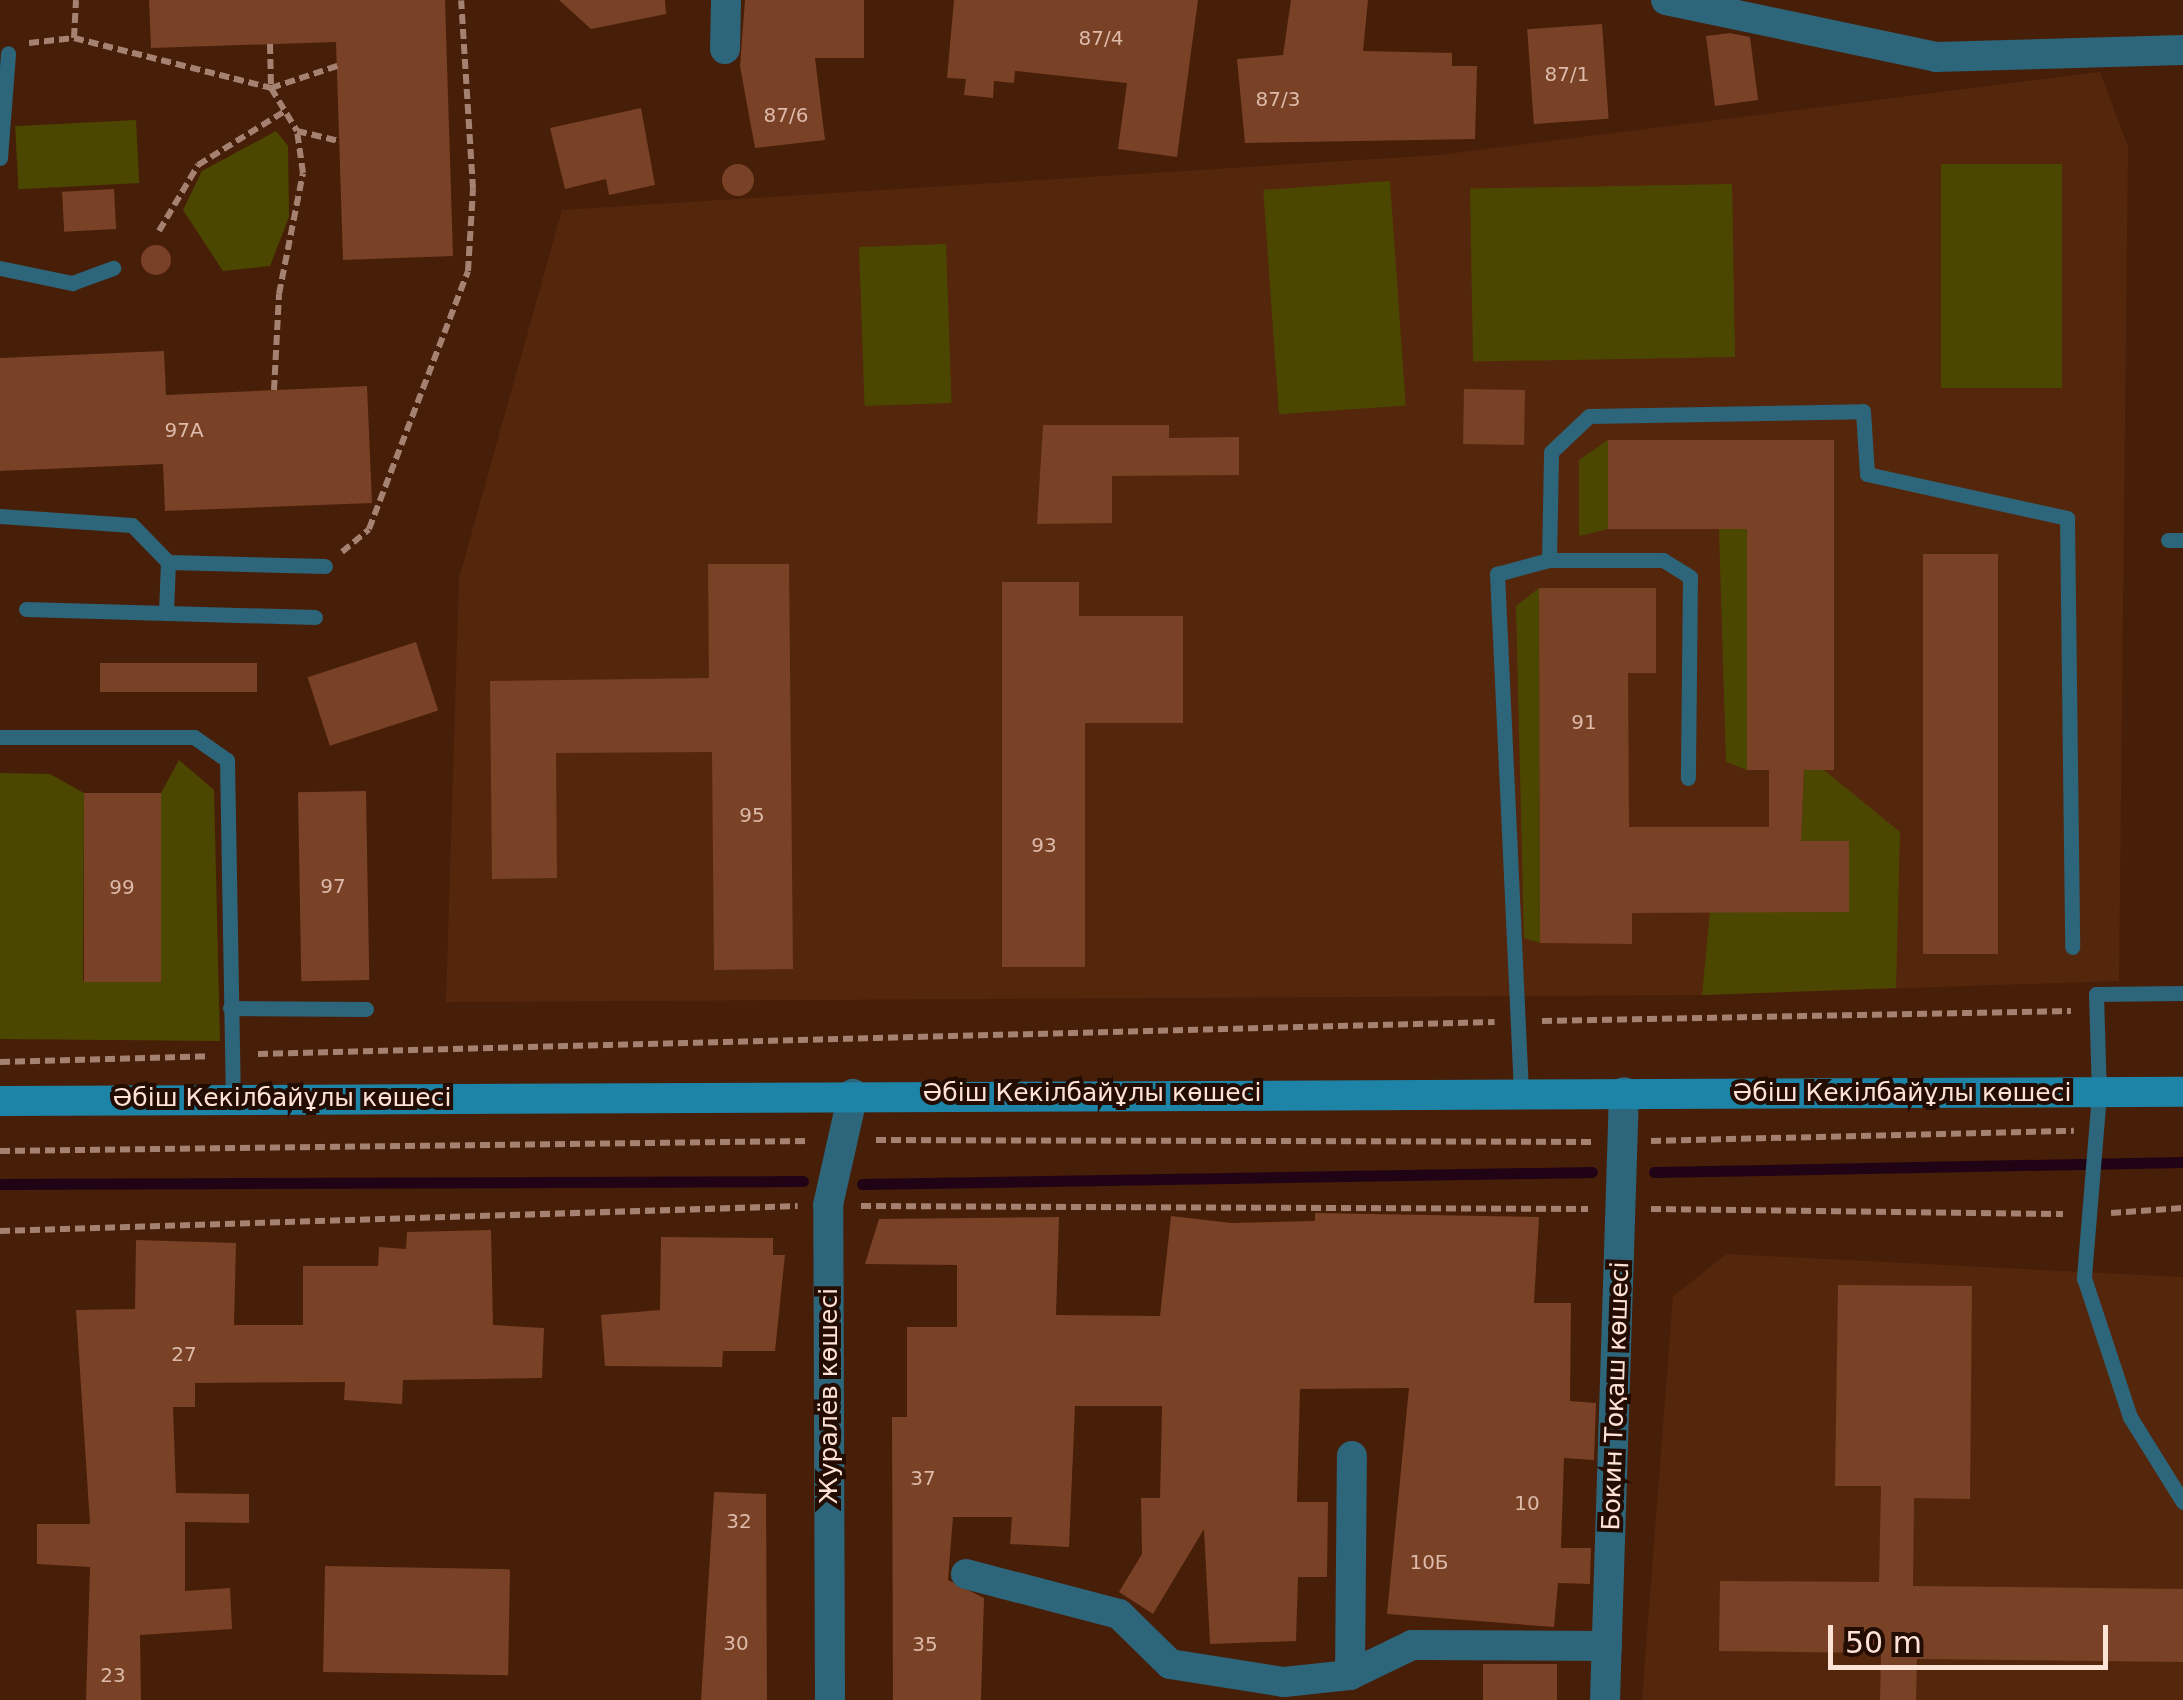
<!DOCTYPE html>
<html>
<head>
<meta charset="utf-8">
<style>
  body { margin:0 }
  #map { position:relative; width:2183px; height:1700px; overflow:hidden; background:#471e08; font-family:"DejaVu Sans",sans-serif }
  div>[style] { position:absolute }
  .built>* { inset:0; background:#54270d }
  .green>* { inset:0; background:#4c4700; transform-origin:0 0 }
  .stream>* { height:11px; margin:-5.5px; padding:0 5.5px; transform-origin:5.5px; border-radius:5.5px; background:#210316 }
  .building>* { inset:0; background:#794125; transform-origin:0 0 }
  .round { border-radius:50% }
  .path>* { height:6px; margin-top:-3px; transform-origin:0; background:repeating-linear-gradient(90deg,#a48170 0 10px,transparent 0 15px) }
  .lane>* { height:15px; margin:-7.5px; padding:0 7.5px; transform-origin:7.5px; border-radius:7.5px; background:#2d657a }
  .street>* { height:30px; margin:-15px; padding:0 15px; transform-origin:15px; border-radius:15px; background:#2d657a }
  .secondary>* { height:30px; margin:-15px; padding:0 15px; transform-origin:15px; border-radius:15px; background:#1d84a7 }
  span { translate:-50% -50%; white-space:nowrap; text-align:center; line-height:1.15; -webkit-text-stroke:8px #230d03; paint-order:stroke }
  .number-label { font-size:20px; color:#ddbaaa }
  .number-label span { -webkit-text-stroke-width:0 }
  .street-label { font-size:25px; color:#fee2d6 }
  .scale { position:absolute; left:1828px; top:1625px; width:280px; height:45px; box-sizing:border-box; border:5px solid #fee2d6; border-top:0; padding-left:12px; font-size:30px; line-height:35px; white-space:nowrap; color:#fee2d6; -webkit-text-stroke:8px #230d03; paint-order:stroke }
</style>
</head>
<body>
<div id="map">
  <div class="built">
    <div style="clip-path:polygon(2100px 72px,2128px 147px,2119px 981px,1702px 995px,446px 1002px,459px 578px,562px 210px,1439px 155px)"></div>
    <div style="clip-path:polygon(1727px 1254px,2183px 1277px,2183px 1700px,1642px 1700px,1673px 1296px)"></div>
  </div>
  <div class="green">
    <div style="left:136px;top:120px;width:63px;height:121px;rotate:87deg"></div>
    <div style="clip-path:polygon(276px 131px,288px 146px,289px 217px,270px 266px,223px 271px,183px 210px,202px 171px)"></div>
    <div style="left:1941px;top:164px;width:121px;height:224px"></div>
    <div style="left:1390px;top:181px;width:225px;height:127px;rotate:86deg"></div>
    <div style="left:1732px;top:184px;width:173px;height:262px;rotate:89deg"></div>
    <div style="left:946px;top:244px;width:159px;height:87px;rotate:88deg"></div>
    <div style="clip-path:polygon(1608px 440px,1608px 529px,1579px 536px,1579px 460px)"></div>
    <div style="clip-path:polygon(1719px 529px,1747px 529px,1747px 770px,1726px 762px)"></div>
    <div style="clip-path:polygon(1539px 588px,1540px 943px,1524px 938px,1516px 606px)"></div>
    <div style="clip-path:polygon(179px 760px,214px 790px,220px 1041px,0 1039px,0 773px,50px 774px,84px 793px,83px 981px,159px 982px,161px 793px)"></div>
    <div style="clip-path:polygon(1804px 770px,1824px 770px,1900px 832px,1896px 988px,1702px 995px,1710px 912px,1849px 912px,1849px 841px,1801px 841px)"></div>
  </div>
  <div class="stream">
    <div style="left:1654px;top:1172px;width:529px;rotate:-1.08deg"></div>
    <div style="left:0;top:1184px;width:803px;rotate:-0.21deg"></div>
    <div style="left:862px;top:1184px;width:730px;rotate:-0.94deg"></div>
  </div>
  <div class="building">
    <div style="clip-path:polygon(149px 0,445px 0,453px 256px,343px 260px,336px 42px,151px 48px)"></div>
    <div style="clip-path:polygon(559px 0,665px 0,666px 14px,591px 29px)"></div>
    <div style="clip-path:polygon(745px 0,864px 0,864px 58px,815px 58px,825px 140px,755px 148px,740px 66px)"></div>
    <div style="clip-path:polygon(954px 0,1198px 0,1177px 157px,1118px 149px,1127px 83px,1015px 71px,1014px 83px,994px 81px,993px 98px,964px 95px,966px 79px,947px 78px)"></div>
    <div style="clip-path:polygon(1291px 0,1368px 0,1363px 51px,1452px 53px,1452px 66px,1477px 66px,1475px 139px,1245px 143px,1237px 59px,1283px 55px)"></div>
    <div style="left:1602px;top:24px;width:95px;height:75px;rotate:86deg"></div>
    <div style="clip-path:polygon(1730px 33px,1750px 37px,1758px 100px,1715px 106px,1706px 36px)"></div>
    <div style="clip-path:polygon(641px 108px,655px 185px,609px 195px,606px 179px,565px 189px,550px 128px)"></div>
    <div class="round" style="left:722px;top:164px;width:32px;height:32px"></div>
    <div style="left:114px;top:189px;width:40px;height:52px;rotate:87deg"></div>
    <div class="round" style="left:141px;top:245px;width:30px;height:30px"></div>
    <div style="clip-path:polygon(164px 351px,166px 395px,367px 386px,372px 503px,165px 511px,163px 464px,0 471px,0 358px)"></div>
    <div style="left:1525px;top:390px;width:55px;height:61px;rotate:91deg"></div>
    <div style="clip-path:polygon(1043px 425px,1169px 425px,1169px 438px,1239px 437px,1239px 475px,1112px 476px,1112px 523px,1037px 524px)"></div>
    <div style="clip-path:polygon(1608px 440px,1834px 440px,1834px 770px,1804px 770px,1801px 841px,1849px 841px,1849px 912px,1632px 913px,1632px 944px,1540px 943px,1539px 588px,1656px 588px,1656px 673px,1628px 673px,1629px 827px,1769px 827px,1769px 770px,1747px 770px,1747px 529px,1608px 529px)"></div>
    <div style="left:1923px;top:554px;width:75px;height:400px"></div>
    <div style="clip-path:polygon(708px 564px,789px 564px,793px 969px,714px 970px,712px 752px,556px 753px,557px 878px,492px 879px,490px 681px,709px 678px)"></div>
    <div style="clip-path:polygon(1002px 582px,1079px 582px,1079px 616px,1183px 616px,1183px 723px,1085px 723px,1085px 967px,1002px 967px)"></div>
    <div style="left:416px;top:642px;width:72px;height:114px;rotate:72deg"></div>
    <div style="left:100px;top:663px;width:157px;height:29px"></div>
    <div style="left:366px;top:791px;width:189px;height:68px;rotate:89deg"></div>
    <div style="left:84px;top:793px;width:77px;height:189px"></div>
    <div style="clip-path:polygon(1315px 1213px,1539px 1217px,1534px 1303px,1571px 1303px,1570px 1401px,1596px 1403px,1594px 1460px,1564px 1458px,1561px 1548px,1591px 1548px,1590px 1584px,1558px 1583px,1554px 1627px,1387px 1614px,1409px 1388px,1300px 1389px,1297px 1502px,1328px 1502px,1327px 1577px,1298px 1577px,1296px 1641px,1210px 1644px,1204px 1529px,1153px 1614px,1119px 1592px,1142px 1554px,1141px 1498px,1160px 1498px,1162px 1406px,1075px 1406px,1069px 1547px,1010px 1544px,1012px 1517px,953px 1517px,948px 1580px,984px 1598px,981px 1700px,893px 1700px,892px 1417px,907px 1417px,907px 1327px,957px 1327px,957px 1265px,865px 1264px,879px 1219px,1059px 1217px,1056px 1315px,1160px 1316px,1171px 1216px,1231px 1223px,1315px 1221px)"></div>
    <div style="clip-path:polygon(491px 1230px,493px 1325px,544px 1328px,542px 1378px,403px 1380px,402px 1404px,344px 1400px,345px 1382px,195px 1383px,195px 1407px,173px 1407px,176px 1493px,249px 1494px,249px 1523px,185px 1522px,185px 1591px,230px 1588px,232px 1629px,140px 1635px,141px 1700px,86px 1700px,90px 1567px,37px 1564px,37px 1524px,90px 1524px,76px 1310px,135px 1309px,136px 1240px,236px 1243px,234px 1325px,303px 1325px,303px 1266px,378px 1266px,379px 1247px,406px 1249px,407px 1232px)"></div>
    <div style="clip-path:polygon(661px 1237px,773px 1238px,773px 1255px,785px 1255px,775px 1351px,723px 1351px,722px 1367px,605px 1366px,601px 1315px,660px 1310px)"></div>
    <div style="clip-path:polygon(1838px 1285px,1972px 1286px,1970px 1499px,1914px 1498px,1913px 1586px,2183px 1589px,2183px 1662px,1917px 1659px,1916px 1700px,1880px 1700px,1881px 1653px,1719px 1651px,1720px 1581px,1879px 1582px,1881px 1486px,1835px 1486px)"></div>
    <div style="clip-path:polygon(714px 1492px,766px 1494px,767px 1700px,701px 1700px)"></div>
    <div style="left:325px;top:1566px;width:185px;height:106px;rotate:1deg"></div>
    <div style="left:1483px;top:1664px;width:74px;height:36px"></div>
  </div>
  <div class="path">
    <div style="left:74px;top:38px;width:38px;rotate:-87deg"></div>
    <div style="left:29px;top:43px;width:45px;rotate:-6.3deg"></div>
    <div style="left:74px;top:38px;width:203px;rotate:14.2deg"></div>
    <div style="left:271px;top:88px;width:70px;rotate:-18.4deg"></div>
    <div style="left:270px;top:44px;width:44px;rotate:88.7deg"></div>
    <div style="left:271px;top:88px;width:50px;rotate:58.8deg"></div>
    <div style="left:297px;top:131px;width:43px;rotate:13.4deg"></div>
    <div style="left:159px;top:231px;width:77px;rotate:-59.4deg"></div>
    <div style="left:198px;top:165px;width:102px;rotate:-31.8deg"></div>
    <div style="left:274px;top:390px;width:96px;rotate:-87deg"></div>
    <div style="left:279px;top:294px;width:123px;rotate:-78.8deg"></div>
    <div style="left:303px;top:173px;width:42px;rotate:-98.1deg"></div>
    <div style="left:342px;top:552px;width:35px;rotate:-40deg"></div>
    <div style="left:369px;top:529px;width:276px;rotate:-69deg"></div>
    <div style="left:468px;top:271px;width:82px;rotate:-86.5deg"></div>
    <div style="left:473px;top:189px;width:189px;rotate:-93.6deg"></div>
    <div style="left:1542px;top:1021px;width:529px;rotate:-1.08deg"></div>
    <div style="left:258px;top:1054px;width:1237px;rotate:-1.48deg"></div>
    <div style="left:0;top:1062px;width:210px;rotate:-1.6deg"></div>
    <div style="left:876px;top:1140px;width:718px;rotate:0.16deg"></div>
    <div style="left:1651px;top:1141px;width:423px;rotate:-1.4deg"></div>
    <div style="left:0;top:1151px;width:809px;rotate:-0.71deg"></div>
    <div style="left:861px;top:1206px;width:727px;rotate:0.24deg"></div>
    <div style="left:1651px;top:1209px;width:412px;rotate:0.7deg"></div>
    <div style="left:2111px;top:1213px;width:72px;rotate:-4deg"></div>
    <div style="left:0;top:1231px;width:798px;rotate:-1.79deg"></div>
  </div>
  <div class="lane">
    <div style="left:0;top:158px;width:105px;rotate:-85.6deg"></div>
    <div style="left:0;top:268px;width:74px;rotate:11.8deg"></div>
    <div style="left:72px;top:283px;width:44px;rotate:-20.1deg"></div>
    <div style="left:0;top:516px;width:132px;rotate:3.9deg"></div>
    <div style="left:132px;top:525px;width:52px;rotate:45.8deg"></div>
    <div style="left:168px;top:562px;width:157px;rotate:1.5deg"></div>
    <div style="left:2168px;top:540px;width:15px"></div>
    <div style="left:1549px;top:560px;width:114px"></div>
    <div style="left:1663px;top:560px;width:32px;rotate:32deg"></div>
    <div style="left:1690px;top:577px;width:201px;rotate:90.6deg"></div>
    <div style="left:26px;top:609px;width:289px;rotate:1.6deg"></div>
    <div style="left:166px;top:613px;width:51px;rotate:-87.8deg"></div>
    <div style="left:0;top:737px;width:194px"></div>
    <div style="left:194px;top:737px;width:40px;rotate:34.9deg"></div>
    <div style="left:227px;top:760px;width:339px;rotate:89deg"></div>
    <div style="left:2183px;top:993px;width:87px;rotate:179.3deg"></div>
    <div style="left:2096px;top:994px;width:100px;rotate:88.3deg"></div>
    <div style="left:2099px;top:1094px;width:185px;rotate:94.7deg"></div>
    <div style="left:2084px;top:1278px;width:146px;rotate:71.7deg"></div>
    <div style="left:2130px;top:1417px;width:100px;rotate:58.1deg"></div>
    <div style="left:230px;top:1008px;width:136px;rotate:0.4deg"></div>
    <div style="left:1521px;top:1092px;width:519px;rotate:-92.65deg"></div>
    <div style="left:1497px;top:574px;width:54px;rotate:-15.1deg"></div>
    <div style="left:1549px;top:560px;width:108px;rotate:-88.9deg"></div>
    <div style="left:1551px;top:452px;width:52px;rotate:-43.5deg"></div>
    <div style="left:1589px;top:416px;width:274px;rotate:-1deg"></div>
    <div style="left:1863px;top:411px;width:63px;rotate:86.4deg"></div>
    <div style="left:1867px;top:474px;width:205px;rotate:12.4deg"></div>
    <div style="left:2067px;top:518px;width:429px;rotate:89.3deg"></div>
  </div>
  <div class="street">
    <div style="left:1666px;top:0;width:276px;rotate:11.9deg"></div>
    <div style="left:1936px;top:57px;width:247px;rotate:-1.6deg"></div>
    <div style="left:725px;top:49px;width:49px;rotate:-88.8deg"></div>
    <div style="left:966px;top:1574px;width:158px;rotate:14.7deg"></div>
    <div style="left:1119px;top:1614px;width:71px;rotate:44.4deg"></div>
    <div style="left:1170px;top:1664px;width:115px;rotate:9deg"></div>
    <div style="left:1284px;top:1682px;width:66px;rotate:-6.1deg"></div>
    <div style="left:1350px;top:1675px;width:69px;rotate:-25.8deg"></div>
    <div style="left:1412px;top:1645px;width:195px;rotate:0.3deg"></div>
    <div style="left:1350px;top:1675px;width:219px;rotate:-89.5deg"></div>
    <div style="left:830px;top:1700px;width:495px;rotate:-90.2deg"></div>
    <div style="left:828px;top:1205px;width:114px;rotate:-77.3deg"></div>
    <div style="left:1605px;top:1700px;width:608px;rotate:-88.21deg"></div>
  </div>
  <div class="secondary">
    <div style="left:0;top:1101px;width:2183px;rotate:-0.24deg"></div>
  </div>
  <div class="number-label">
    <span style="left:1101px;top:38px">87/4</span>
    <span style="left:1567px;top:74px">87/1</span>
    <span style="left:1278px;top:99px">87/3</span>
    <span style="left:786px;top:115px">87/6</span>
    <span style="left:184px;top:430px">97А</span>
    <span style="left:1584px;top:722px">91</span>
    <span style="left:752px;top:815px">95</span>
    <span style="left:1044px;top:845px">93</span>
    <span style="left:333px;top:886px">97</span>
    <span style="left:122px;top:887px">99</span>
    <span style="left:184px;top:1354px">27</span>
    <span style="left:923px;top:1478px">37</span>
    <span style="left:1527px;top:1503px">10</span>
    <span style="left:739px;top:1521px">32</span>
    <span style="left:1429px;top:1562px">10Б</span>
    <span style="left:736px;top:1643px">30</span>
    <span style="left:925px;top:1644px">35</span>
    <span style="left:113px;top:1675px">23</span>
  </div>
  <div class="street-label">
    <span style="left:1092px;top:1093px">Әбіш Кекілбайұлы көшесі</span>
    <span style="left:1902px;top:1093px">Әбіш Кекілбайұлы көшесі</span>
    <span style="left:282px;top:1098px">Әбіш Кекілбайұлы көшесі</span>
    <span style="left:829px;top:1396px;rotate:-90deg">Журалёв көшесі</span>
    <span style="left:1616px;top:1396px;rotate:-88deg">Бокин Тоқаш көшесі</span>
  </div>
  <div class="scale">50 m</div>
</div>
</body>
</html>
